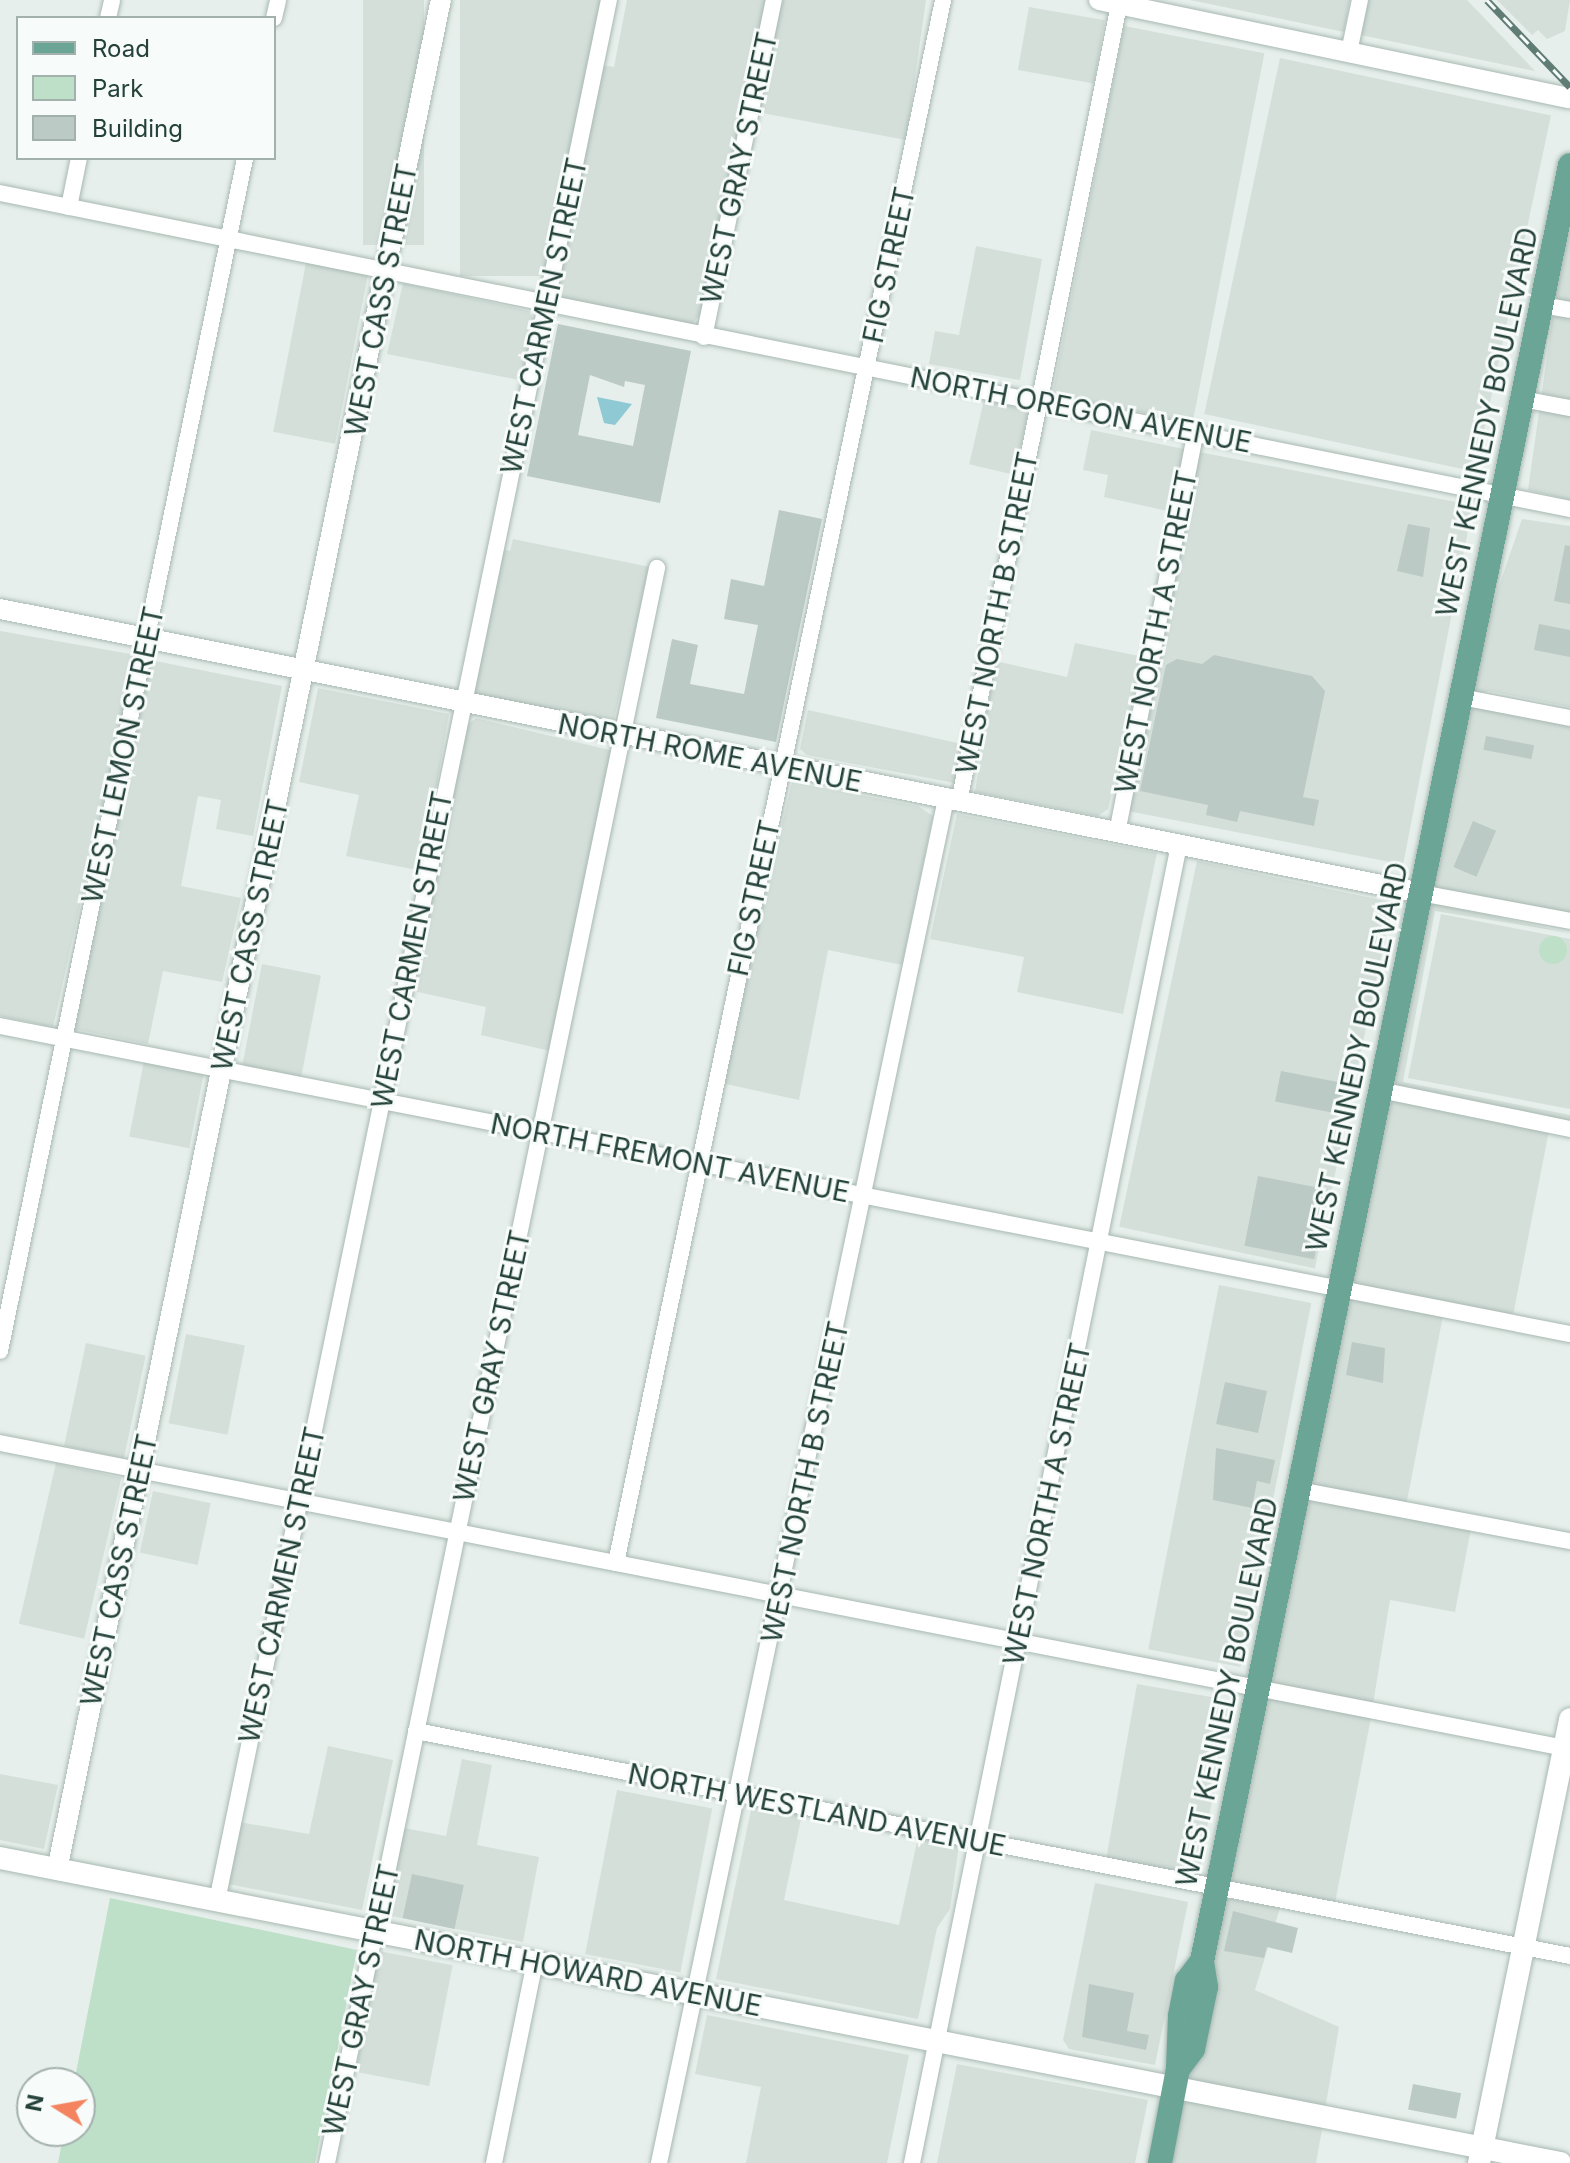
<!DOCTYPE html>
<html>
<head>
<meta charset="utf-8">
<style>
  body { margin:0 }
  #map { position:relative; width:1570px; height:2163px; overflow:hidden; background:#e6efeb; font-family:Inter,sans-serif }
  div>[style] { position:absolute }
  .built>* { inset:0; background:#d4dfda; transform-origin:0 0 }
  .green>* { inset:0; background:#bfe0c8 }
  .round { border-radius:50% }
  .water>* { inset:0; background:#8ec9d4 }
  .building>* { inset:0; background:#bbcac4; transform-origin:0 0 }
  .roads { filter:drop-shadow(0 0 2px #a8b8b2) drop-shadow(0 0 2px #a8b8b2) }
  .minor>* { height:16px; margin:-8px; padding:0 8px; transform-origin:8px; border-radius:8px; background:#fff }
  .tertiary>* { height:20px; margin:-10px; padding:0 10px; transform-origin:10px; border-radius:10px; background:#fff }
  .secondary>* { height:22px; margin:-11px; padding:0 11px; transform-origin:11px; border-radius:11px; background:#fff }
  .primary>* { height:24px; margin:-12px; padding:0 12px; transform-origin:12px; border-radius:12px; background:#6aa596 }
  .rail>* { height:7px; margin-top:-3.5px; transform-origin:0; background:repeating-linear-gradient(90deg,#f7fbf9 0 12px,#5f7d75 0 24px); box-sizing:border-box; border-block:2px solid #5f7d75 }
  span { translate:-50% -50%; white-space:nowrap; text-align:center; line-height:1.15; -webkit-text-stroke:6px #f7fbf9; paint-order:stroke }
  .street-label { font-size:28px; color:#24423a }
  .legend { position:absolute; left:16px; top:16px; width:260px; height:144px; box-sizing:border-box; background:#f7fbf9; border:2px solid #a3b1ad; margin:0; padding:10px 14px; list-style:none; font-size:24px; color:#24423a }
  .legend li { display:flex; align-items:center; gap:16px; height:40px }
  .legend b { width:40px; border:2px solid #a3b1ad }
  .north { position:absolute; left:16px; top:2067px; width:80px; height:80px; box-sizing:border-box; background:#f7fbf9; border:2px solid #a3b1ad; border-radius:50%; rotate:281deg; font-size:22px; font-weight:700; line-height:32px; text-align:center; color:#24423a }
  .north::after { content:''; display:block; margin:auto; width:28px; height:36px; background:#f4845f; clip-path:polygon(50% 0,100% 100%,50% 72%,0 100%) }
</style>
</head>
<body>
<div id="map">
  <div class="built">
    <div style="left:363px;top:0;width:61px;height:245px"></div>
    <div style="left:460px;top:0;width:143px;height:276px"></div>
    <div style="clip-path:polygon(627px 0,767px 0,702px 313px,691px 325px,555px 296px,600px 65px,614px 67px)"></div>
    <div style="clip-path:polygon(780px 0,926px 0,906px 140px,756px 112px)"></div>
    <div style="clip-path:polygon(1190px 0,1350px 0,1344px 32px)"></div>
    <div style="clip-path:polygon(1367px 0,1467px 0,1535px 71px,1361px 35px)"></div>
    <div style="clip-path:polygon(1497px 0,1570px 0,1565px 31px,1547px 39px,1538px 30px,1532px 35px)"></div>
    <div style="left:1029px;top:7px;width:77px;height:64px;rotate:10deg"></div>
    <div style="left:1124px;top:26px;width:143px;height:376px;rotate:11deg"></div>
    <div style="left:1280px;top:58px;width:277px;height:364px;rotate:12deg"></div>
    <div style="clip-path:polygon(1570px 193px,1570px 500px,1528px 490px)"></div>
    <div style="clip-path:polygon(976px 246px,1042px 259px,1020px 380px,929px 364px,935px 331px,959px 335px)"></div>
    <div style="left:306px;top:263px;width:63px;height:172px;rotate:11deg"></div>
    <div style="clip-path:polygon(403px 283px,529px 311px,535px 322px,524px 381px,387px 354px)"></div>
    <div style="left:984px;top:400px;width:46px;height:66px;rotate:13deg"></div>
    <div style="clip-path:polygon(1091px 430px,1184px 449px,1172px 512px,1104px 497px,1108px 475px,1083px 470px)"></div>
    <div style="left:1199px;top:452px;width:279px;height:366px;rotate:11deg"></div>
    <div style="clip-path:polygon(1522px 519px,1570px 526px,1570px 707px,1489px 691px,1463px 697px,1570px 727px,1570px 921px,1421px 893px,1461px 697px)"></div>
    <div style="clip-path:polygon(513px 539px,650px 567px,613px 723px,474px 695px,502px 549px,510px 551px)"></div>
    <div style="clip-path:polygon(0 631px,136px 655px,53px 1027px,0 1016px)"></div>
    <div style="clip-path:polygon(1075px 643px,1144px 657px,1108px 809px,1098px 816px,975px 792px,995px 661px,1067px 677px)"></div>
    <div style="clip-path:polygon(150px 660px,282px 686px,253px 836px,216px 829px,221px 800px,198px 796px,181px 886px,241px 898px,222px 982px,163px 971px,148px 1044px,74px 1029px)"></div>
    <div style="clip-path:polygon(318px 688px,449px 714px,422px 871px,346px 856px,359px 795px,299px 782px)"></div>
    <div style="clip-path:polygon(808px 710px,962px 744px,955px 783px,807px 755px,800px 749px)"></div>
    <div style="clip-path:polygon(476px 718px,614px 751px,550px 1051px,481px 1035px,486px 1007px,409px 990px,464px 728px)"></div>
    <div style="clip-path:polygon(792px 782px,918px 806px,933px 816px,902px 965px,828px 950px,799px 1100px,721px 1083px)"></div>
    <div style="clip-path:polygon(957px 814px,1157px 853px,1123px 1014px,1017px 992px,1024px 957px,930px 939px)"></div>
    <div style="left:1197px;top:861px;width:200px;height:374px;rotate:12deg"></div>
    <div style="clip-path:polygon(1427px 901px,1570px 933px,1435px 911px,1403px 1082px,1570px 1115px,1570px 1122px,1389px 1085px)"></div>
    <div style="clip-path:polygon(1441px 914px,1570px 939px,1570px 1109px,1408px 1078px)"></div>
    <div style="left:262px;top:964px;width:60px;height:105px;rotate:11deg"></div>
    <div style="left:144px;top:1061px;width:61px;height:77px;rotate:11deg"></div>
    <div style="left:1386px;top:1099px;width:166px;height:190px;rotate:11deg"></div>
    <div style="left:1219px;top:1285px;width:94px;height:371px;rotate:11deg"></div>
    <div style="left:1340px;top:1290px;width:106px;height:204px;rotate:11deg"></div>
    <div style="left:186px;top:1334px;width:60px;height:91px;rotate:11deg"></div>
    <div style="left:86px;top:1343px;width:61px;height:105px;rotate:12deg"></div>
    <div style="left:56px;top:1463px;width:67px;height:165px;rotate:13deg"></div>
    <div style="left:153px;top:1491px;width:59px;height:63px;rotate:12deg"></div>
    <div style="clip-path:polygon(1305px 1498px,1471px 1529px,1455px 1612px,1390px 1600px,1373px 1704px,1267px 1684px)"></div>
    <div style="left:1137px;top:1684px;width:94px;height:179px;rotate:10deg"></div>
    <div style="left:1264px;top:1697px;width:109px;height:191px;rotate:11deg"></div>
    <div style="clip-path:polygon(328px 1746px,393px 1760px,362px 1910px,228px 1884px,239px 1822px,309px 1834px)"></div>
    <div style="clip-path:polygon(462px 1759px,492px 1765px,477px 1845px,539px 1857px,523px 1942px,386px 1915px,404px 1828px,446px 1836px)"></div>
    <div style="clip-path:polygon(0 1774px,58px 1785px,44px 1849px,0 1840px)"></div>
    <div style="left:617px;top:1790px;width:97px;height:167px;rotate:11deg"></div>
    <div style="clip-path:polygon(752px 1805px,802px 1814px,784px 1900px,899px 1925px,918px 1837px,959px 1845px,950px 1909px,937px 1928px,918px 2019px,716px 1979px)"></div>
    <div style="clip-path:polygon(1095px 1883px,1188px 1902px,1155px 2065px,1069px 2049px,1063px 2040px)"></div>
    <div style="clip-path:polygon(1223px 1898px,1280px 1908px,1255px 1990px,1339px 2027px,1325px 2110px,1184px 2083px)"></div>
    <div style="left:379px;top:1951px;width:75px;height:123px;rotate:11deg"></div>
    <div style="clip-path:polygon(707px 2015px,909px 2055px,887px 2163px,746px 2163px,761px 2087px,695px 2074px)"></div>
    <div style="clip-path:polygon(957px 2064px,1148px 2100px,1135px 2163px,937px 2163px)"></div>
    <div style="clip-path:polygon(1181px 2097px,1323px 2124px,1316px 2163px,1168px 2163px)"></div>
  </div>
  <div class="green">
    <div class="round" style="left:1539px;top:936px;width:28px;height:28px"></div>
    <div style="clip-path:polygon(110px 1898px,357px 1950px,315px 2163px,58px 2163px,64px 2131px,80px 2131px,80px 2083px,74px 2083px)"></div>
  </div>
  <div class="water">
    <div style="clip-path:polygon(597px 397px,632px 404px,615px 425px,604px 423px)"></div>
  </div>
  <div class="building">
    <div style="clip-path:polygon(evenodd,558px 324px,691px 351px,660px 503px,527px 476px,558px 324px,590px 375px,624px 387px,625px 381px,645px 385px,633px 446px,578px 435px,590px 375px)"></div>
    <div style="clip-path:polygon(779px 510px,822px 519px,776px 742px,656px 718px,672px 639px,698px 645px,690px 684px,744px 694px,758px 625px,724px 619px,731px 579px,764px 586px)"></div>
    <div style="clip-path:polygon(1408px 524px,1430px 528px,1423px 577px,1397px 571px)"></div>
    <div style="clip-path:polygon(1565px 545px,1570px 546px,1570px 604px,1554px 601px)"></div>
    <div style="clip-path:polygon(1539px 624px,1570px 630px,1570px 657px,1534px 650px)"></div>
    <div style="clip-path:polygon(1214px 655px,1312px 676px,1325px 691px,1303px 797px,1319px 800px,1314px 826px,1240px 811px,1237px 822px,1206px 815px,1208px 805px,1140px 791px,1166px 665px,1177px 659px,1202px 664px)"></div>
    <div style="left:1486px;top:736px;width:49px;height:14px;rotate:11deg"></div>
    <div style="left:1473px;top:821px;width:25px;height:50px;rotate:23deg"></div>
    <div style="left:1281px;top:1071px;width:71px;height:31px;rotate:11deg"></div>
    <div style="left:1258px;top:1176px;width:71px;height:71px;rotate:11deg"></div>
    <div style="clip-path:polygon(1352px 1342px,1385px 1348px,1383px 1383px,1346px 1375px)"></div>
    <div style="left:1225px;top:1382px;width:43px;height:43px;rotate:12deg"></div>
    <div style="clip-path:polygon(1216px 1448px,1275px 1460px,1270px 1484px,1257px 1481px,1252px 1508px,1213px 1500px)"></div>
    <div style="left:412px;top:1874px;width:53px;height:45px;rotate:12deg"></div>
    <div style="clip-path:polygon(1233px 1911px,1298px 1928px,1292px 1953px,1267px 1947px,1264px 1958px,1224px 1951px)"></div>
    <div style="clip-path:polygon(1089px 1984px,1134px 1993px,1127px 2031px,1149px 2035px,1146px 2050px,1082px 2037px)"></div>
    <div style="left:1413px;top:2084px;width:49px;height:26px;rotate:11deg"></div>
  </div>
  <div class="roads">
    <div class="minor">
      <div style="left:108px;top:18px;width:18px;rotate:-77deg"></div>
      <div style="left:274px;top:18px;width:18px;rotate:-77deg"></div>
      <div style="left:1349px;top:52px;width:53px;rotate:-78.1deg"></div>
      <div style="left:0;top:193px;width:1601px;rotate:11.38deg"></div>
      <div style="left:69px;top:207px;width:50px;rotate:-78.5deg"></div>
      <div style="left:1542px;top:305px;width:28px;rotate:10deg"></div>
      <div style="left:704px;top:337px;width:344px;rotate:-78.3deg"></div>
      <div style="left:1522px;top:399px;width:49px;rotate:10.6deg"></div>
      <div style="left:1461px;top:697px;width:111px;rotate:10.9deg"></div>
      <div style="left:959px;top:802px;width:818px;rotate:-78.65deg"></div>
      <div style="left:1117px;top:833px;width:410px;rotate:-78.9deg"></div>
      <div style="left:1421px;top:893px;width:152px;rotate:10.6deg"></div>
      <div style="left:0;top:1026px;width:1600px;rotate:11.1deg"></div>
      <div style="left:1380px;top:1090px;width:194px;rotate:11.6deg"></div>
      <div style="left:0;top:1351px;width:1218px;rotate:-78.39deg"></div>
      <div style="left:0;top:1443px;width:1600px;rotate:11.03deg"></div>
      <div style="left:1299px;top:1490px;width:276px;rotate:10.7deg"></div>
      <div style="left:616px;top:1563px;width:1597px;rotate:-78.18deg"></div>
      <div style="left:416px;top:1731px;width:1176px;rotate:11.03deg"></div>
      <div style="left:217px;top:1901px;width:1941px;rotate:-78.35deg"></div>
      <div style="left:327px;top:2163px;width:1629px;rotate:-78.31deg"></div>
      <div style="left:494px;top:2163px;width:205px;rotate:-78.5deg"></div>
      <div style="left:659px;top:2163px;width:1394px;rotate:-78.12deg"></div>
      <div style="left:912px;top:2163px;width:1345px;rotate:-78.55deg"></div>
    </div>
    <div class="tertiary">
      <div style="left:1099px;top:0;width:481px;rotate:11.8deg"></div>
      <div style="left:0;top:609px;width:1449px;rotate:11.3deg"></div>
      <div style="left:57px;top:1870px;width:1909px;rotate:-78.4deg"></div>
    </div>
    <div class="secondary">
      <div style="left:0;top:1858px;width:1590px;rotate:11.06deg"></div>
      <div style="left:1479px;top:2163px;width:453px;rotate:-78.4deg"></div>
    </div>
    <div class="primary">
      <div style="left:1178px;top:2069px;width:25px;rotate:-53deg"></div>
      <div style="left:1193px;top:2049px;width:63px;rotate:-78.2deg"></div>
      <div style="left:1206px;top:1987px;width:26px;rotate:-99deg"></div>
      <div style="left:1202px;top:1961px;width:1833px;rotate:-78.42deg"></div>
      <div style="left:1160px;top:2163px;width:96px;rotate:-79.2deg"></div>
      <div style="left:1178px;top:2069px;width:53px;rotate:-87.8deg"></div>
      <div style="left:1180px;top:2016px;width:36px;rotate:-79deg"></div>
      <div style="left:1187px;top:1981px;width:25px;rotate:-53deg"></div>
    </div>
  </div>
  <div class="rail">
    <div style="left:1487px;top:0;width:120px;rotate:46.3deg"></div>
  </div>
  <div class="street-label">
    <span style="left:739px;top:168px;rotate:-78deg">WEST GRAY STREET</span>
    <span style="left:889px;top:265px;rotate:-78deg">FIG STREET</span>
    <span style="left:381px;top:300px;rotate:-79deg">WEST CASS STREET</span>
    <span style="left:544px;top:316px;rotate:-78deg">WEST CARMEN STREET</span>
    <span style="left:1081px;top:410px;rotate:11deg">NORTH OREGON AVENUE</span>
    <span style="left:1487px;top:422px;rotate:-78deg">WEST KENNEDY BOULEVARD</span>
    <span style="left:997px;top:613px;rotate:-79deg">WEST NORTH B STREET</span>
    <span style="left:1156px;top:632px;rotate:-79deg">WEST NORTH A STREET</span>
    <span style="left:710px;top:753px;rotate:11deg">NORTH ROME AVENUE</span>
    <span style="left:123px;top:755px;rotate:-78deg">WEST LEMON STREET</span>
    <span style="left:754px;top:898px;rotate:-78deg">FIG STREET</span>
    <span style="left:250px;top:935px;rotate:-78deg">WEST CASS STREET</span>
    <span style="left:412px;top:950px;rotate:-79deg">WEST CARMEN STREET</span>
    <span style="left:1357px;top:1057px;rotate:-78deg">WEST KENNEDY BOULEVARD</span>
    <span style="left:670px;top:1158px;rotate:11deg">NORTH FREMONT AVENUE</span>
    <span style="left:492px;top:1366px;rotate:-78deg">WEST GRAY STREET</span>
    <span style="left:805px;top:1482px;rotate:-78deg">WEST NORTH B STREET</span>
    <span style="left:1047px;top:1504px;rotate:-78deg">WEST NORTH A STREET</span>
    <span style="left:119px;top:1570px;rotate:-78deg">WEST CASS STREET</span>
    <span style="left:282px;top:1585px;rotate:-78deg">WEST CARMEN STREET</span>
    <span style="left:1227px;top:1692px;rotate:-78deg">WEST KENNEDY BOULEVARD</span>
    <span style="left:817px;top:1810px;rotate:11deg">NORTH WESTLAND AVENUE</span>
    <span style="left:588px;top:1973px;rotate:11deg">NORTH HOWARD AVENUE</span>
    <span style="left:361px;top:2000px;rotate:-78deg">WEST GRAY STREET</span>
  </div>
  <ul class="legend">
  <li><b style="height:10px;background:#6aa596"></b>Road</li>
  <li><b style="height:22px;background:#bfe0c8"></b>Park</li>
  <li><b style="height:22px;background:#bbcac4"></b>Building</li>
  </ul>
  <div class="north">N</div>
</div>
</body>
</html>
